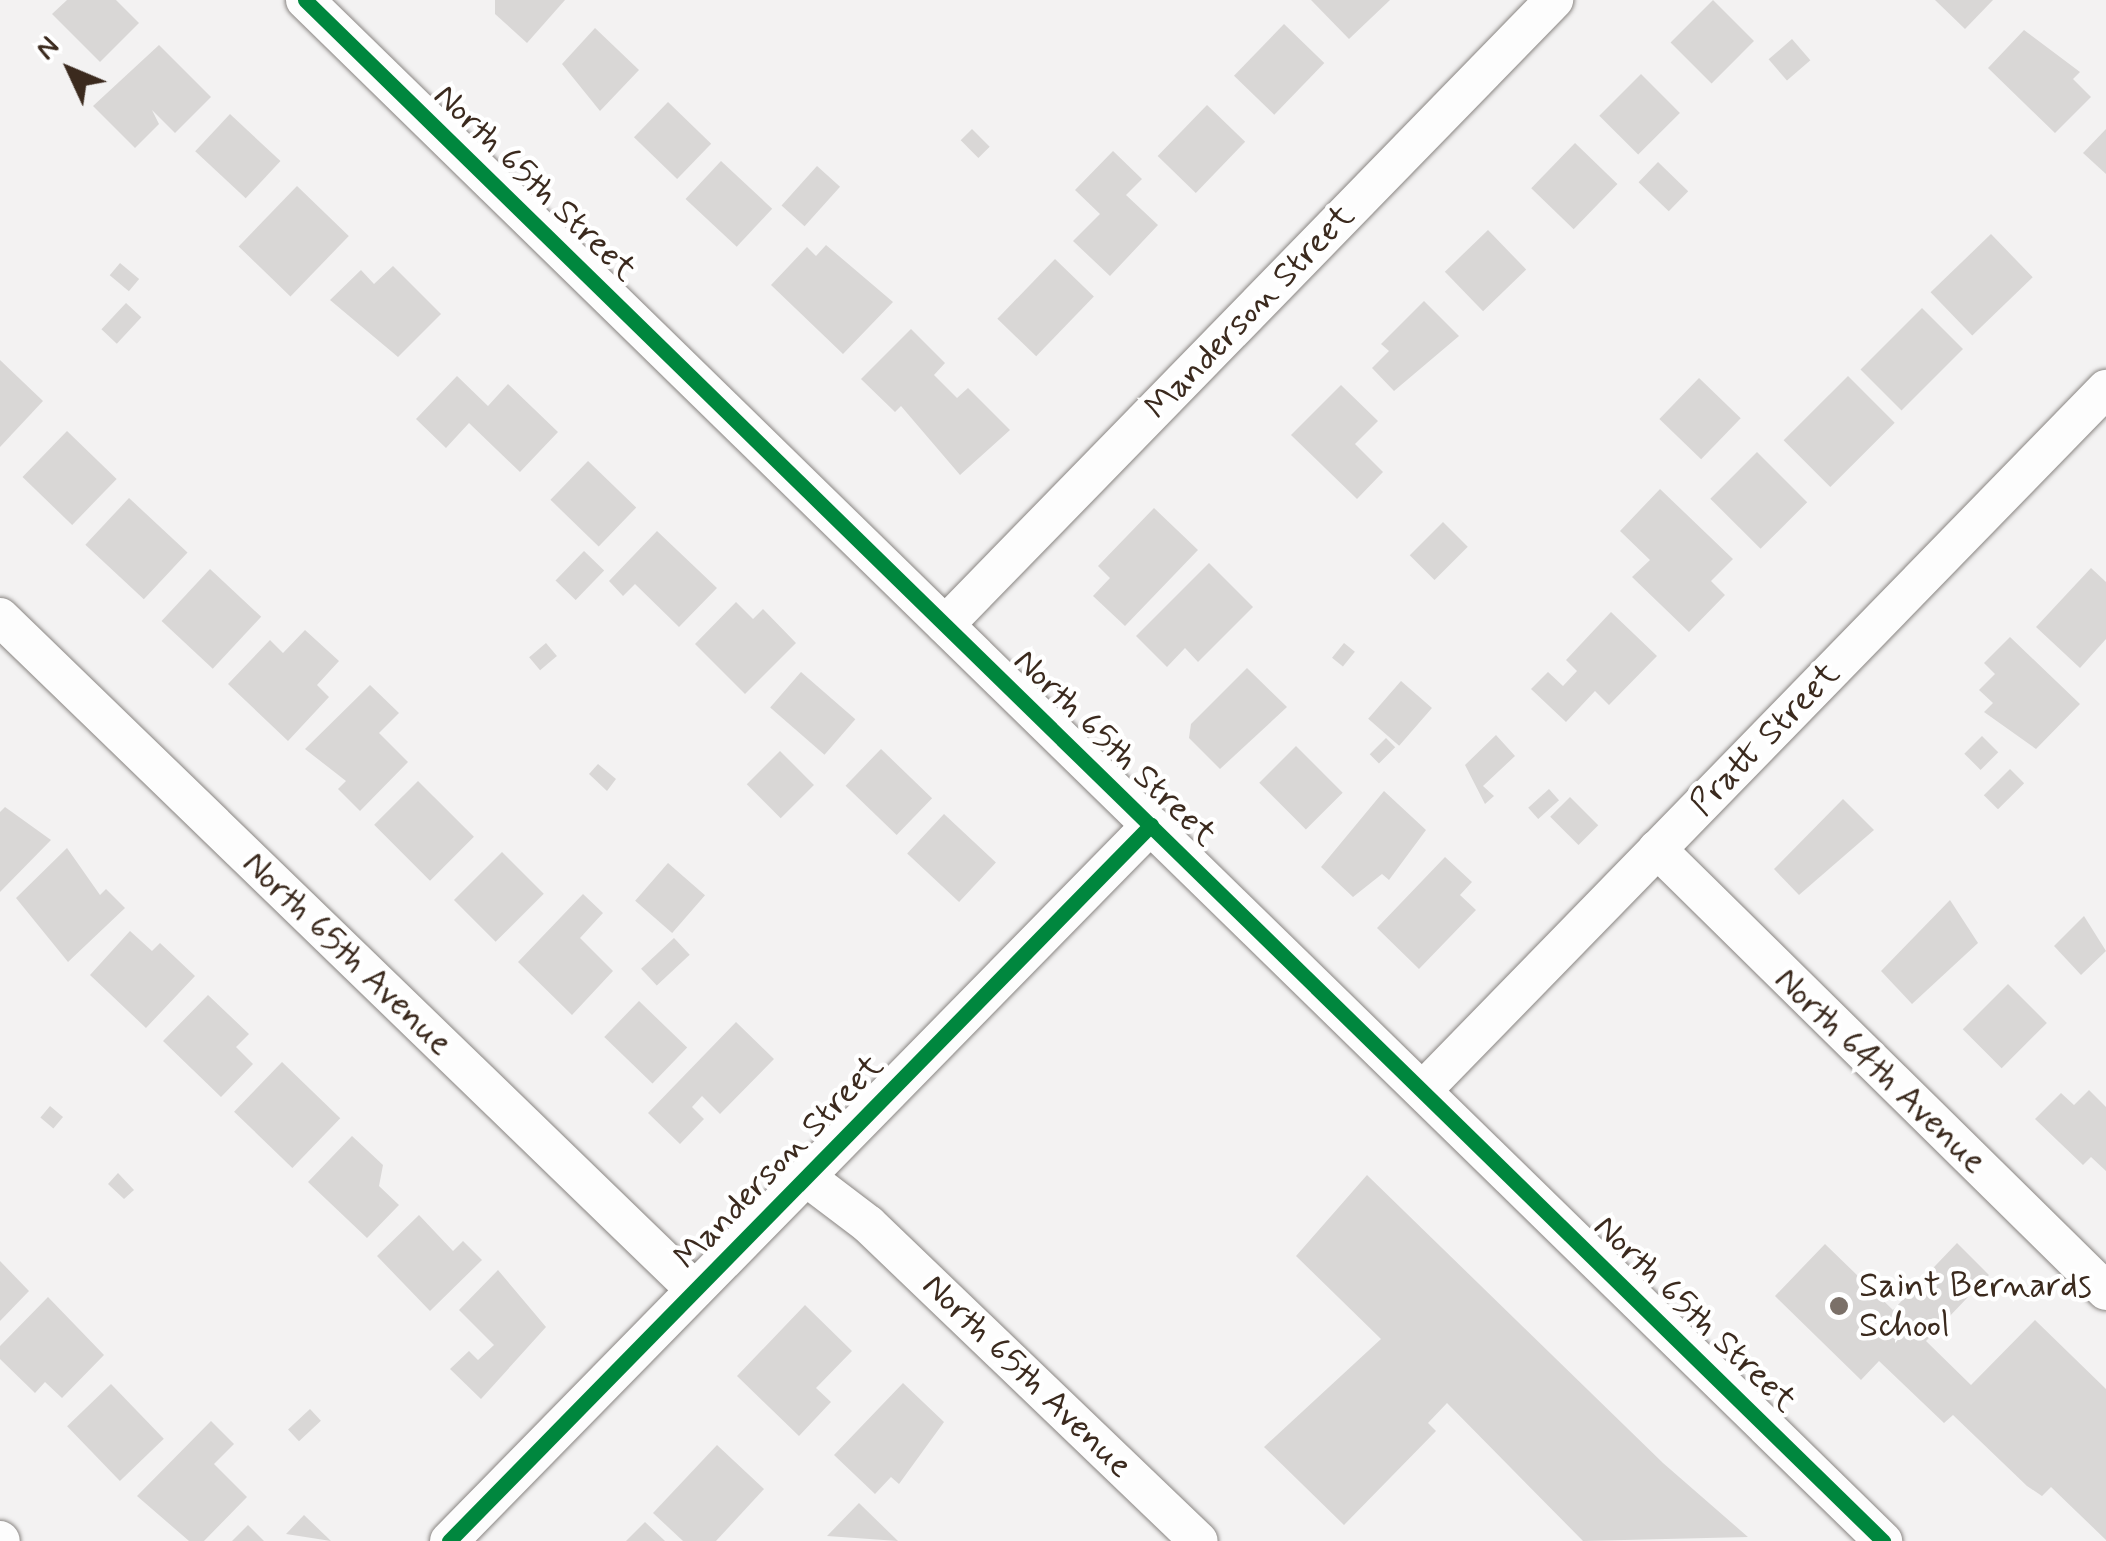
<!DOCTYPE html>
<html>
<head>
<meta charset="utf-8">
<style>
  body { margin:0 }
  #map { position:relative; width:2106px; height:1541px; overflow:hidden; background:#f3f2f2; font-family:Mynerve,sans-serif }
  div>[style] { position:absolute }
  .building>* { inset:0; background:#d9d7d6; transform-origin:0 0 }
  .roads { filter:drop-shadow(0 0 2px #898582) drop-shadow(0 0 2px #898582) }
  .street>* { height:38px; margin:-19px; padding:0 19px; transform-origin:19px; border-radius:19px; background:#fdfdfd }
  .cycleway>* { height:15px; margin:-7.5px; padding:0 7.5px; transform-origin:7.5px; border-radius:7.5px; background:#00873e }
  .dots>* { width:28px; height:28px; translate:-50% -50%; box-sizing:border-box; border:5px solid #fff; border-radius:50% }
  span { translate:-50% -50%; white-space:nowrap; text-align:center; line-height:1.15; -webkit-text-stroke:9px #fff; paint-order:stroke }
  .street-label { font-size:35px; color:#3b2a1e }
  .poi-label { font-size:35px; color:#3b2a1e }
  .left { translate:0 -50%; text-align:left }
  .north { position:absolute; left:20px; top:20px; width:100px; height:100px; -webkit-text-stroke:8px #fff; paint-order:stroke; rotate:314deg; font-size:28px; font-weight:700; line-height:40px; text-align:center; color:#3b2a1e }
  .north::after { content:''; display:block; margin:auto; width:35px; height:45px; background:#3b2a1e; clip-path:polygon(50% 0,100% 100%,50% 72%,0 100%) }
</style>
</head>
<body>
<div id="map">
  <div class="building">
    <div style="clip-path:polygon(67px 0,116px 0,139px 23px,100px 62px,52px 14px)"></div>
    <div style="clip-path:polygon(495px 0,565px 0,527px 43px,495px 14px)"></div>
    <div style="clip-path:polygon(1311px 0,1390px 0,1349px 39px)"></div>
    <div style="left:1713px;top:0;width:58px;height:60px;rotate:45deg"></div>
    <div style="clip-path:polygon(1935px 0,1993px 0,1965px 29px)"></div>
    <div style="left:1284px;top:24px;width:56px;height:72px;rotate:44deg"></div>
    <div style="clip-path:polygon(595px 28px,639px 70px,600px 111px,562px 64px)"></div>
    <div style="clip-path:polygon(2024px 30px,2080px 72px,2073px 79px,2091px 97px,2055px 133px,1988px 68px)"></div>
    <div style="left:1792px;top:39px;width:28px;height:31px;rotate:49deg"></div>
    <div style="clip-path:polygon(159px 45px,211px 97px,175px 133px,152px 110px,159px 124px,135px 148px,93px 106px)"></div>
    <div style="left:1641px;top:74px;width:55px;height:59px;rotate:45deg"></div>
    <div style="left:668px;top:102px;width:60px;height:49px;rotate:44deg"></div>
    <div style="left:1207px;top:105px;width:53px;height:71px;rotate:44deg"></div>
    <div style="left:230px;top:114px;width:69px;height:51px;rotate:43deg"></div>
    <div style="left:972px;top:129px;width:25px;height:16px;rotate:45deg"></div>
    <div style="clip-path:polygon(2106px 129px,2106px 174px,2083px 153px)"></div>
    <div style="left:1575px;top:143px;width:59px;height:63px;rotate:44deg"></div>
    <div style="clip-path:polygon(1113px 151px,1142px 179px,1126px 195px,1158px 225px,1110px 276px,1073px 241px,1100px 214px,1075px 190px)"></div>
    <div style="left:721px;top:161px;width:70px;height:52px;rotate:43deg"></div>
    <div style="left:1658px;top:162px;width:42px;height:28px;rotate:44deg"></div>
    <div style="left:817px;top:166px;width:31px;height:53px;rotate:42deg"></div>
    <div style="left:297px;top:186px;width:72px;height:84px;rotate:44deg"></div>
    <div style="left:1488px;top:230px;width:55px;height:60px;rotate:46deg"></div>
    <div style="left:1991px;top:234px;width:60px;height:84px;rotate:46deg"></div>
    <div style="clip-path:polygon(826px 245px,893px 302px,843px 354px,771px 285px,807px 247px,816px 256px)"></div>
    <div style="left:1055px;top:259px;width:54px;height:83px;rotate:44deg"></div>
    <div style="left:120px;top:263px;width:25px;height:16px;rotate:40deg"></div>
    <div style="clip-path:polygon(393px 266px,441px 314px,398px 357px,330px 300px,361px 270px,374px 284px)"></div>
    <div style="clip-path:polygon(1424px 301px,1459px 336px,1394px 391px,1372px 368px,1389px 351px,1381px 344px)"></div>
    <div style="left:126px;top:303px;width:21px;height:36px;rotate:43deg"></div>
    <div style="left:1922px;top:308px;width:58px;height:87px;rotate:45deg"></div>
    <div style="clip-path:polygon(911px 329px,945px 363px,934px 375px,957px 398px,968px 388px,1010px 430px,960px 475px,901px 406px,895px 412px,861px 379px)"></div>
    <div style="clip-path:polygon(0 360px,43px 401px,0 447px)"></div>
    <div style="clip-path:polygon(457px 376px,488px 406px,508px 384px,558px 432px,520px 472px,469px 423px,446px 448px,416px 419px)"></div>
    <div style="left:1848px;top:376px;width:66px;height:91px;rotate:45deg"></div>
    <div style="left:1699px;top:378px;width:58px;height:57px;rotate:44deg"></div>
    <div style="clip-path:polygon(1341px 385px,1378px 421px,1355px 444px,1383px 472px,1357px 499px,1291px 435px)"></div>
    <div style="left:67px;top:431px;width:69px;height:64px;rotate:44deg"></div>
    <div style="left:1757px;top:452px;width:71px;height:66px;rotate:45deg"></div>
    <div style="left:588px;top:461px;width:67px;height:54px;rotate:44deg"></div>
    <div style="clip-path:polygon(1660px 489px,1733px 559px,1711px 581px,1725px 595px,1689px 632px,1632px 577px,1650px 560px,1620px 531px)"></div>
    <div style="left:129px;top:498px;width:80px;height:64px;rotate:43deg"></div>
    <div style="clip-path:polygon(1154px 508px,1198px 550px,1125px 626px,1093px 596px,1110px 578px,1098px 566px)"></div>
    <div style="left:1443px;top:522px;width:35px;height:47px;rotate:45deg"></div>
    <div style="clip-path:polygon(657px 531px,717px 588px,679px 627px,635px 584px,623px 596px,609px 581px)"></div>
    <div style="left:584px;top:551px;width:28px;height:41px;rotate:44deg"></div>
    <div style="clip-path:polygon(1209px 563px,1253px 607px,1198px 662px,1185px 648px,1167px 667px,1136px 636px)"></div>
    <div style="clip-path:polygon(2091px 568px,2106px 582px,2106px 639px,2080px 668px,2036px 627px)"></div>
    <div style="left:210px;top:569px;width:70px;height:71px;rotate:43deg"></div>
    <div style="clip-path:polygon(736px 602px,753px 619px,763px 609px,796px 643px,745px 694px,695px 644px)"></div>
    <div style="clip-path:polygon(1611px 612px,1657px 656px,1609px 705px,1595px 691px,1566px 722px,1531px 689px,1548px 672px,1563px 686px,1577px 671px,1566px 660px)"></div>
    <div style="clip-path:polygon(305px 630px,339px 661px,317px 685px,329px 697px,288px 741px,228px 684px,270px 640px,283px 653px)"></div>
    <div style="clip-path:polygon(2010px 637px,2080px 704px,2036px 749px,1984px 712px,1993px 703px,1979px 690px,1995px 674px,1984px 663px)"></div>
    <div style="left:546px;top:643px;width:17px;height:22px;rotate:50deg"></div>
    <div style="left:1344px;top:643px;width:14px;height:19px;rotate:39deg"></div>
    <div style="clip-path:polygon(1247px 668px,1287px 707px,1220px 769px,1189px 738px,1191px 724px)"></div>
    <div style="left:801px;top:672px;width:72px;height:47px;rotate:41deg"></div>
    <div style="left:1401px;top:681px;width:41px;height:50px;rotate:41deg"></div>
    <div style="clip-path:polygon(370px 685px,399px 713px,379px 733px,408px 762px,360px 811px,338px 789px,346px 781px,305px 749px)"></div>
    <div style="clip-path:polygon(1496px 735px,1515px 756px,1483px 786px,1494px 796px,1485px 804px,1465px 765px)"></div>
    <div style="left:1982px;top:736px;width:23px;height:25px;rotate:45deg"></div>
    <div style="left:1386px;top:738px;width:13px;height:23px;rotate:45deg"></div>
    <div style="left:1296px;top:746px;width:66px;height:52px;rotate:45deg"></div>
    <div style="left:881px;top:749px;width:71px;height:51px;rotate:44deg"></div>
    <div style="left:780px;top:751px;width:48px;height:47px;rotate:45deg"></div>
    <div style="clip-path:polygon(598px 764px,616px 779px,607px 791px,589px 774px)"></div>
    <div style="left:2010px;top:769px;width:20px;height:37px;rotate:45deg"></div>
    <div style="left:418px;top:781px;width:79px;height:62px;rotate:45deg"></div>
    <div style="left:1549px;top:789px;width:15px;height:28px;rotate:48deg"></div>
    <div style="clip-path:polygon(1384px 791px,1426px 830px,1389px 880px,1382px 874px,1353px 897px,1321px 867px)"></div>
    <div style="left:1570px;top:797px;width:40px;height:28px;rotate:45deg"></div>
    <div style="clip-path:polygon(1843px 799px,1874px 830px,1799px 895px,1774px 869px)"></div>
    <div style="clip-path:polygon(5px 807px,51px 840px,0 892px,0 812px)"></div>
    <div style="left:944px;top:814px;width:71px;height:54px;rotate:43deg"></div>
    <div style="clip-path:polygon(67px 848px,100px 895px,106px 889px,125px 908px,68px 962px,16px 898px)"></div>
    <div style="left:502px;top:852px;width:59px;height:68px;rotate:45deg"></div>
    <div style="clip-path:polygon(1445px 857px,1472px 882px,1460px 895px,1476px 910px,1419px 969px,1377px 928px)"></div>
    <div style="left:668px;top:863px;width:49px;height:50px;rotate:41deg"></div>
    <div style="clip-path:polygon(583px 894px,603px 913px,580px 938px,613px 971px,572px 1015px,518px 962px)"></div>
    <div style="clip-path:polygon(1950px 900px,1978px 943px,1912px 1004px,1881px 971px)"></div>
    <div style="clip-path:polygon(2084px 916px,2106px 951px,2081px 975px,2054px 946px)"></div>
    <div style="clip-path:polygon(130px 931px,152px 951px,160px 943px,195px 976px,146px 1028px,90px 975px)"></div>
    <div style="left:674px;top:938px;width:23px;height:45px;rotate:47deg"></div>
    <div style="left:2008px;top:984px;width:55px;height:64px;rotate:45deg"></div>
    <div style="clip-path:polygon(208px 995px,249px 1034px,236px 1047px,253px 1064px,221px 1097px,163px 1041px)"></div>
    <div style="left:639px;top:1001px;width:67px;height:50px;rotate:44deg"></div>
    <div style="clip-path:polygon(736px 1022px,774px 1059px,720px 1114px,702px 1096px,692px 1107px,704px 1119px,680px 1144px,648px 1113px)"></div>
    <div style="left:282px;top:1062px;width:81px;height:69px;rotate:44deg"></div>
    <div style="clip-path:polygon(2089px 1090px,2106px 1107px,2106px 1171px,2091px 1157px,2083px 1165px,2035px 1119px,2061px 1093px,2074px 1105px)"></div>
    <div style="left:50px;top:1106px;width:17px;height:15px;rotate:40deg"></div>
    <div style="clip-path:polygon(352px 1136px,383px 1165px,379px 1186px,399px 1205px,367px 1238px,308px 1182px)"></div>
    <div style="clip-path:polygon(118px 1173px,134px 1190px,124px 1199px,108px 1184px)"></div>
    <div style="clip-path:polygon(1367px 1175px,1663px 1463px,1748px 1537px,1583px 1541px,1447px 1403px,1428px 1423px,1436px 1431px,1344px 1525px,1264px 1447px,1381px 1339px,1296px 1256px)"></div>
    <div style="clip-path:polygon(419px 1215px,453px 1251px,463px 1241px,482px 1260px,430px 1311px,377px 1256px)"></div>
    <div style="clip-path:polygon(1957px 1243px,1989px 1275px,1926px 1341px,1971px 1385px,2035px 1320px,2106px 1389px,2106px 1540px,2051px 1487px,2042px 1496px,2027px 1486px,1953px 1415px,1944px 1423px,1879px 1361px,1861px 1380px,1775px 1296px,1825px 1244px,1893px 1310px)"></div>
    <div style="clip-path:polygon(0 1261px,29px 1291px,0 1321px)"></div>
    <div style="clip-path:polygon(498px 1270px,546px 1327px,481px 1399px,450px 1369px,469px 1351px,478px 1360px,494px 1345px,459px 1310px)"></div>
    <div style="clip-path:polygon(48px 1297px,104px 1355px,62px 1398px,45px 1382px,35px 1393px,0 1359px,0 1346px)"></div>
    <div style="clip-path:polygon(805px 1305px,852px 1351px,816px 1388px,831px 1402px,799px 1436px,737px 1376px)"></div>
    <div style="clip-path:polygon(903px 1383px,944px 1422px,899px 1484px,891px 1477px,875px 1494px,834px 1455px)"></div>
    <div style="left:111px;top:1384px;width:76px;height:61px;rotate:46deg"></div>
    <div style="left:310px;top:1409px;width:16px;height:30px;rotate:47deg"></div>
    <div style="clip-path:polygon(211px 1421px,234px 1444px,214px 1464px,247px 1497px,204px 1541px,189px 1541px,137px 1496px)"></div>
    <div style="clip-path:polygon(717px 1445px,764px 1489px,716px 1541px,683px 1541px,653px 1513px)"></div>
    <div style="clip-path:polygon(859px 1503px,898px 1541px,827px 1536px)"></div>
    <div style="clip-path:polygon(304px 1515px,331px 1541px,286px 1534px)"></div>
    <div style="clip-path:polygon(645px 1522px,665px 1541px,626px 1541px)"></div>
    <div style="clip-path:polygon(248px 1525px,264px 1541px,232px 1541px)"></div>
  </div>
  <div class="roads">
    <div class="street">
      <div style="left:305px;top:0;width:2206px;rotate:44.32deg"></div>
      <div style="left:0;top:617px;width:967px;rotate:44.08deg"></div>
      <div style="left:945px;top:625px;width:873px;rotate:-45.74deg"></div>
      <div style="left:1657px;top:849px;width:630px;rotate:44.55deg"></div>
      <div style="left:1423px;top:1090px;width:979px;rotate:-45.75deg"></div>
      <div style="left:806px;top:1177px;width:78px;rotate:37.2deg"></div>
      <div style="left:868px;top:1224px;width:458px;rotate:43.8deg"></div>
      <div style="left:0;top:1540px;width:1px;rotate:45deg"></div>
      <div style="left:449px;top:1541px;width:1003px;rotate:-45.57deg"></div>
    </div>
  </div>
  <div class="cycleway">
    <div style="left:305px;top:0;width:2206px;rotate:44.32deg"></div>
    <div style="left:449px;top:1541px;width:1003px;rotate:-45.57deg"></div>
  </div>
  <div class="dots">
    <div style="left:1839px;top:1306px;background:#7b7068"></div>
  </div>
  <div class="street-label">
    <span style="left:535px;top:183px;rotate:44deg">North 65th Street</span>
    <span style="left:1250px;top:312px;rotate:-46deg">Manderson Street</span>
    <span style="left:1765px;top:739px;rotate:-46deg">Pratt Street</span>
    <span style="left:1115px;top:748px;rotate:44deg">North 65th Street</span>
    <span style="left:347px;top:954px;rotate:44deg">North 65th Avenue</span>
    <span style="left:1880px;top:1071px;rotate:44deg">North 64th Avenue</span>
    <span style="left:779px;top:1162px;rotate:-46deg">Manderson Street</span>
    <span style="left:1695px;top:1314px;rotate:44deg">North 65th Street</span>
    <span style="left:1027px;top:1376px;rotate:44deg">North 65th Avenue</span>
  </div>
  <div class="poi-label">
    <span class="left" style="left:1859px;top:1306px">Saint Bernards<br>School</span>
  </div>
  <div class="north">N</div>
</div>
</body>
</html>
